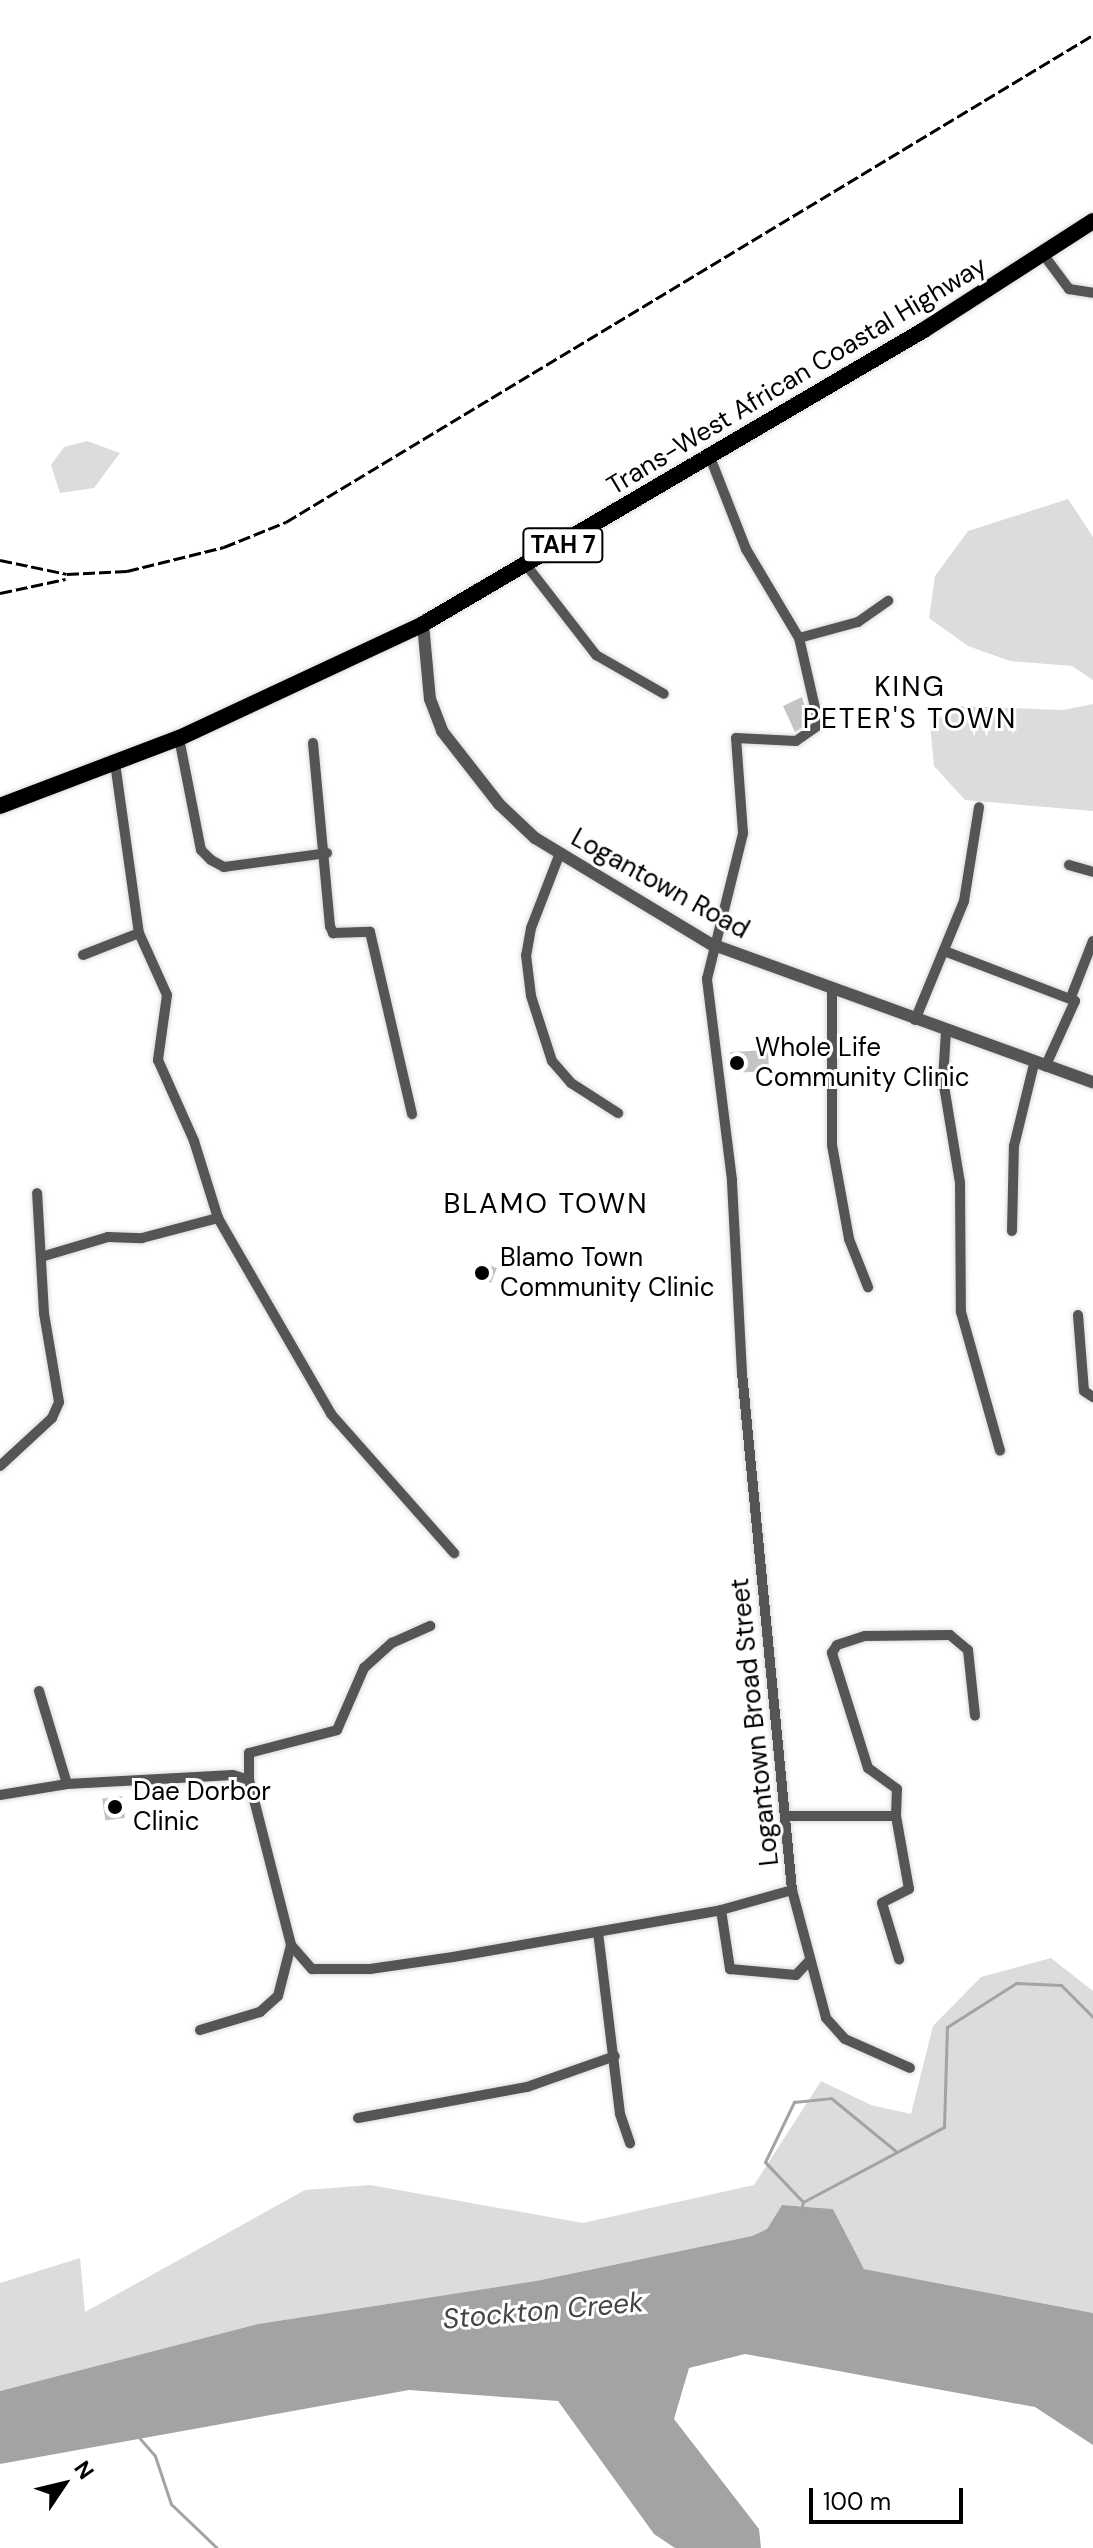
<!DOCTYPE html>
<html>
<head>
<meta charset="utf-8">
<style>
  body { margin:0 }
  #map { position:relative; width:1093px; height:2548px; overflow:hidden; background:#fff; font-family:"DM Sans",sans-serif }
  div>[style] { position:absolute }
  .green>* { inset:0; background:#dcdcdc }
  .water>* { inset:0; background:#a3a3a3 }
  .stream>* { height:3px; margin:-1.5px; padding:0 1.5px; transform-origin:1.5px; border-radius:1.5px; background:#a3a3a3 }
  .building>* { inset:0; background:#c4c4c4; transform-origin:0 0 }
  .roads { filter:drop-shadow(0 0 2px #dbdbdb) drop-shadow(0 0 2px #dbdbdb) }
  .minor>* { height:10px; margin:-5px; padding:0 5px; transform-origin:5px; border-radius:5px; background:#555 }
  .tertiary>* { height:12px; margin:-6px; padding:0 6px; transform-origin:6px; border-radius:6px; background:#555 }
  .trunk>* { height:16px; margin:-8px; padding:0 8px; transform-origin:8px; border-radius:8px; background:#000 }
  .rail>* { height:3px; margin-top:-1.5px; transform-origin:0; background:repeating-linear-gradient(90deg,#000 0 12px,transparent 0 16px) }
  .dots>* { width:22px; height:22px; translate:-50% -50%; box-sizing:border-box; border:4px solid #fff; border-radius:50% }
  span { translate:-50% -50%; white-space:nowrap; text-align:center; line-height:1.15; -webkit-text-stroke:6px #fff; paint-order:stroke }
  .shield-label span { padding:2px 6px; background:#fff; border:2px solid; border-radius:6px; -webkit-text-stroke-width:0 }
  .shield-label { font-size:24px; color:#000; font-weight:700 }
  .street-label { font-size:26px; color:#000 }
  .poi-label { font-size:26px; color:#000 }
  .left { translate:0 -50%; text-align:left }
  .neighbourhood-label { font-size:28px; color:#000; letter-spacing:2px }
  .water-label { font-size:28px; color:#444; font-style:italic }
  .north { position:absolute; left:24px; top:2444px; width:80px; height:80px; -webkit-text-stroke:6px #fff; paint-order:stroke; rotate:55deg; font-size:22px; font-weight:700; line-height:32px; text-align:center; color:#000 }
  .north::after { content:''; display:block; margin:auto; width:28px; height:36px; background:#000; clip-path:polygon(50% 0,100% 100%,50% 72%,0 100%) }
  .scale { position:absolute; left:809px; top:2488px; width:154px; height:36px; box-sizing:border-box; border:4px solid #000; border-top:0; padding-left:10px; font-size:24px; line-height:28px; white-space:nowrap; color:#000; -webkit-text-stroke:6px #fff; paint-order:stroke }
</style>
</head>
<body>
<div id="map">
  <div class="green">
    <div style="clip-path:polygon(87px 441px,120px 453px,94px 488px,60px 493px,51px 465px,64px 447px)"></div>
    <div style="clip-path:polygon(1068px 499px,1093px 537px,1093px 680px,1072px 666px,1010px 661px,968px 646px,929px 618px,935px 576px,968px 531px)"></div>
    <div style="clip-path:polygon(1093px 704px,1093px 811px,965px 800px,934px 766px,930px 723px,960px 706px,1063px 710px)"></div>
    <div style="clip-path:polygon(1051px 1958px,1093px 1991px,1093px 2313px,864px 2269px,833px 2209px,782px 2205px,767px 2229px,752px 2236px,536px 2281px,258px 2324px,0 2391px,0 2283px,80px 2258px,85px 2312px,305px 2190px,370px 2185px,583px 2223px,754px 2185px,821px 2081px,871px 2105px,911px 2114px,933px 2026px,981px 1977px)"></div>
  </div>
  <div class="water">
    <div style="clip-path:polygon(782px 2205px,833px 2209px,864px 2269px,1093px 2313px,1093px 2445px,1035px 2407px,745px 2354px,689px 2368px,674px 2419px,759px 2529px,761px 2548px,675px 2548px,654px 2534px,558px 2401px,409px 2390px,0 2464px,0 2391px,258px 2324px,536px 2281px,752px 2236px,767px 2229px)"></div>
  </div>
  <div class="stream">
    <div style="left:803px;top:2202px;width:55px;rotate:-133.5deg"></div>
    <div style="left:765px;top:2162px;width:67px;rotate:-64.2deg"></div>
    <div style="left:794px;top:2102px;width:37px;rotate:-6deg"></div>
    <div style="left:831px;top:2098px;width:85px;rotate:39.3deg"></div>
    <div style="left:801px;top:2210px;width:8px;rotate:-76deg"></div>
    <div style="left:803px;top:2202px;width:160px;rotate:-28deg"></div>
    <div style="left:944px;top:2127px;width:100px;rotate:-88.3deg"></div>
    <div style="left:947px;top:2027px;width:82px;rotate:-32.5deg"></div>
    <div style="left:1016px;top:1983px;width:45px;rotate:2.5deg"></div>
    <div style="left:1061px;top:1985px;width:45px;rotate:45deg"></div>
    <div style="left:136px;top:2434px;width:29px;rotate:49deg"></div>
    <div style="left:155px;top:2456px;width:51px;rotate:71.6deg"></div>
    <div style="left:171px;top:2504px;width:64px;rotate:43.7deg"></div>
  </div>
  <div class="building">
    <div style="clip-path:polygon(802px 697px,810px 722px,795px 732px,783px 706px)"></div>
    <div style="left:768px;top:1050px;width:21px;height:38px;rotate:87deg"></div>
    <div style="left:481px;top:1262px;width:17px;height:16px;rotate:21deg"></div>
    <div style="left:122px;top:1796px;width:22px;height:20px;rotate:82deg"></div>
  </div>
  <div class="roads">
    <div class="minor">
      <div style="left:1043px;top:254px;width:44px;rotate:53.4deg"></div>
      <div style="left:1069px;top:289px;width:24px;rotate:9deg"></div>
      <div style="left:527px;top:566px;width:113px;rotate:52.2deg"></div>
      <div style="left:596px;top:655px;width:78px;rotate:29.8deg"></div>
      <div style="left:799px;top:638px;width:61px;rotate:-15.2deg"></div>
      <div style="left:858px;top:622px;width:37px;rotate:-35deg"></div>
      <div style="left:179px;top:738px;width:114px;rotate:78.9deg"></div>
      <div style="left:201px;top:850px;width:14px;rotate:45deg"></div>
      <div style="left:211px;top:860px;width:15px;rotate:28deg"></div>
      <div style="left:224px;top:867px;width:104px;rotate:-7.7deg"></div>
      <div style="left:313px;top:743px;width:184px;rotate:84.7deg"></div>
      <div style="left:330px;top:926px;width:8px;rotate:67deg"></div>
      <div style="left:333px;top:933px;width:37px;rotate:-2deg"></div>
      <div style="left:370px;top:932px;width:187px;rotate:77deg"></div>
      <div style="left:115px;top:763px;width:172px;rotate:82deg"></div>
      <div style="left:139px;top:933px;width:68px;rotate:65.7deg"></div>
      <div style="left:167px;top:995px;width:66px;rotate:97.9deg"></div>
      <div style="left:158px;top:1060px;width:89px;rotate:66deg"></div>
      <div style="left:194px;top:1141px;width:81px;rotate:72.7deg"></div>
      <div style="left:218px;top:1218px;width:226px;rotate:60deg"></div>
      <div style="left:331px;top:1414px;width:186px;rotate:48.5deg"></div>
      <div style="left:560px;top:853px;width:80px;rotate:111.1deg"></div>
      <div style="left:531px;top:928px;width:27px;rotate:100deg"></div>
      <div style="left:526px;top:955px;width:41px;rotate:83deg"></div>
      <div style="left:531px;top:996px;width:68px;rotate:72.1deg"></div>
      <div style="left:552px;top:1061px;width:29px;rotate:49deg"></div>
      <div style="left:571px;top:1083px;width:56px;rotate:32.6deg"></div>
      <div style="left:1069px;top:865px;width:25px;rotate:16deg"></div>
      <div style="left:947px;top:952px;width:137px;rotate:20.9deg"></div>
      <div style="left:1075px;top:1001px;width:72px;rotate:114.4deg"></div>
      <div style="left:83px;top:955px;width:60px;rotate:-21.4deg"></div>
      <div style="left:832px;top:990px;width:155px;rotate:90deg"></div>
      <div style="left:832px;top:1145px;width:96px;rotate:79.7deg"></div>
      <div style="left:849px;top:1239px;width:52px;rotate:68.4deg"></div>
      <div style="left:1071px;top:997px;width:60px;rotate:-68.6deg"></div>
      <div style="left:915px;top:1020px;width:129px;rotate:-67.6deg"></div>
      <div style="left:964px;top:901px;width:95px;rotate:-80.9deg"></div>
      <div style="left:946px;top:1031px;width:49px;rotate:93.5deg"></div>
      <div style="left:943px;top:1080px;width:104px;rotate:80.6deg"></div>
      <div style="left:960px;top:1183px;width:129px;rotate:89.6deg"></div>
      <div style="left:961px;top:1312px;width:144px;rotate:74.3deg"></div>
      <div style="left:1012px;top:1231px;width:85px;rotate:-88.7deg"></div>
      <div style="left:1014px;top:1146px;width:84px;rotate:-76.3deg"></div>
      <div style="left:41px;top:1257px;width:70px;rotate:-16.6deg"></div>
      <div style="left:108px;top:1237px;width:34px;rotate:2deg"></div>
      <div style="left:142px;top:1238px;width:79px;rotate:-14.7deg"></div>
      <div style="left:1078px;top:1315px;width:76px;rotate:85.5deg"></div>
      <div style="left:1084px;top:1391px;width:11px;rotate:34deg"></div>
      <div style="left:0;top:1466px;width:71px;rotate:-42.7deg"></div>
      <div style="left:52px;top:1418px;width:17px;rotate:-66deg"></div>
      <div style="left:59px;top:1402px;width:90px;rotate:-99.6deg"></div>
      <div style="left:44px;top:1313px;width:120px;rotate:-93.3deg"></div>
      <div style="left:39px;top:1691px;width:97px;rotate:73.2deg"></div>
      <div style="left:249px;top:1780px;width:27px;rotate:-90deg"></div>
      <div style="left:249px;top:1753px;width:91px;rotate:-14.6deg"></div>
      <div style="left:337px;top:1730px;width:68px;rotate:-66.5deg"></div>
      <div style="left:364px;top:1668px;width:38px;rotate:-42deg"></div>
      <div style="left:392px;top:1643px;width:42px;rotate:-24.1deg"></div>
      <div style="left:0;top:1795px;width:68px;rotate:-9.3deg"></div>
      <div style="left:67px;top:1784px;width:166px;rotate:-3.1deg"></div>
      <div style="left:233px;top:1775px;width:17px;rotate:17deg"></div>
      <div style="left:249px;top:1780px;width:170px;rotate:75.7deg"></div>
      <div style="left:291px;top:1945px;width:32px;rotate:49deg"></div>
      <div style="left:312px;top:1969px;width:58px"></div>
      <div style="left:370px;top:1969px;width:84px;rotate:-8.2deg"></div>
      <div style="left:453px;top:1957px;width:272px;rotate:-9.9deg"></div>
      <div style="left:721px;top:1910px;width:74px;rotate:-15.7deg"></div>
      <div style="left:792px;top:1890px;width:519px;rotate:-95.52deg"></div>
      <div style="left:742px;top:1373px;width:193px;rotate:-93deg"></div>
      <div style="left:732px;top:1180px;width:203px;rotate:-97.1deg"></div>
      <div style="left:707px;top:979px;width:150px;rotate:-76.1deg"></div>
      <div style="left:743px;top:833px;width:95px;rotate:-94.2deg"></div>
      <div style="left:736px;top:738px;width:60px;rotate:2.9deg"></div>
      <div style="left:796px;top:741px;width:28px;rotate:-35deg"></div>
      <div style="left:819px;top:725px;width:89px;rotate:-102.9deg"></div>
      <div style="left:799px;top:638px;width:104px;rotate:-120.8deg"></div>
      <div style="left:746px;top:549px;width:99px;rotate:-111.4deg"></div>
      <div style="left:786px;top:1816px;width:110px"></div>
      <div style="left:896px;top:1816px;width:74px;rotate:79.9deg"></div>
      <div style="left:909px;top:1889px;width:30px;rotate:153deg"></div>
      <div style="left:882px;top:1903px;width:59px;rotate:73.1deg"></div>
      <div style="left:896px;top:1816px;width:27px;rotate:-88deg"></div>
      <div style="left:897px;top:1789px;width:36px;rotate:-144deg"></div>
      <div style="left:868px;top:1768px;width:121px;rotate:-107.4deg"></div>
      <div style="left:832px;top:1653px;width:9px;rotate:-58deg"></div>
      <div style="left:837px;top:1645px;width:29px;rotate:-18deg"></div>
      <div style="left:865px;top:1636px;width:85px;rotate:-0.7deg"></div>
      <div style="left:950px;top:1635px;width:23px;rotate:40deg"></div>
      <div style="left:968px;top:1650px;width:66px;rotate:83.9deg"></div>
      <div style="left:792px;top:1890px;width:132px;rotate:75.1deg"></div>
      <div style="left:826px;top:2018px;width:28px;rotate:48deg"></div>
      <div style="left:845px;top:2039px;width:71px;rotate:24deg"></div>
      <div style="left:721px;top:1910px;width:60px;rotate:81.3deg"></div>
      <div style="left:730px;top:1969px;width:66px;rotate:5.2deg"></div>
      <div style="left:796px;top:1975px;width:18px;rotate:-47deg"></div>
      <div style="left:598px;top:1932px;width:183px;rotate:83.1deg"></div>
      <div style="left:620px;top:2114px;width:31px;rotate:71deg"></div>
      <div style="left:200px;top:2030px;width:63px;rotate:-16.7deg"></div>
      <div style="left:260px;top:2012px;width:24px;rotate:-42deg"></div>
      <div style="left:278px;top:1996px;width:53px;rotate:-75.7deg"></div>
      <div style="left:358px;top:2118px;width:172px;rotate:-10.4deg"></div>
      <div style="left:527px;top:2087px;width:93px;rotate:-19.4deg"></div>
    </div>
    <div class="tertiary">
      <div style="left:423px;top:624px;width:75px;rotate:84.7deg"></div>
      <div style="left:430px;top:699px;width:34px;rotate:69deg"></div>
      <div style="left:442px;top:731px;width:93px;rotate:52deg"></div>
      <div style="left:499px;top:804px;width:50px;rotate:43.4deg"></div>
      <div style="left:535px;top:838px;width:205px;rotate:31.1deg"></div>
      <div style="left:711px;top:944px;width:406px;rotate:19.9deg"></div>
    </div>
    <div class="trunk">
      <div style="left:0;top:806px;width:191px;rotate:-20.8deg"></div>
      <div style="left:179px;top:738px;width:269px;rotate:-25deg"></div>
      <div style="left:423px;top:624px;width:581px;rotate:-30.41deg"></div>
      <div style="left:924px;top:330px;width:201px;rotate:-32.8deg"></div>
    </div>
  </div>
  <div class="rail">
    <div style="left:0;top:560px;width:68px;rotate:11.8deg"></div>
    <div style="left:67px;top:574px;width:60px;rotate:-2.9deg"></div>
    <div style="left:127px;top:571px;width:100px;rotate:-13.9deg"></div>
    <div style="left:224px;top:547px;width:67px;rotate:-22deg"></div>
    <div style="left:286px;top:522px;width:943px;rotate:-31.11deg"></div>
    <div style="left:0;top:593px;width:67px;rotate:-12deg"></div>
  </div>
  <div class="dots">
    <div style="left:737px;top:1063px;background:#000"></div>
    <div style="left:482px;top:1273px;background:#000"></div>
    <div style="left:115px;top:1807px;background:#000"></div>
  </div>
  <div class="shield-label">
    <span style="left:563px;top:545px">TAH 7</span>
  </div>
  <div class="street-label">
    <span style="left:797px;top:376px;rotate:-31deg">Trans-West African Coastal Highway</span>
    <span style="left:660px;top:884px;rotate:29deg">Logantown Road</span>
    <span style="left:755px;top:1722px;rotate:-96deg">Logantown Broad Street</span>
  </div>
  <div class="poi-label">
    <span class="left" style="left:755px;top:1063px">Whole Life<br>Community Clinic</span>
    <span class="left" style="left:500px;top:1273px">Blamo Town<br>Community Clinic</span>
    <span class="left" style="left:133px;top:1807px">Dae Dorbor<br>Clinic</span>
  </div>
  <div class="neighbourhood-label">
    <span style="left:910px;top:703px">KING<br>PETER'S TOWN</span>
    <span style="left:546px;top:1204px">BLAMO TOWN</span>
  </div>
  <div class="water-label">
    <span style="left:543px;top:2311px;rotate:-5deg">Stockton Creek</span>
  </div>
  <div class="north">N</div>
  <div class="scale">100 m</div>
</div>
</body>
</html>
